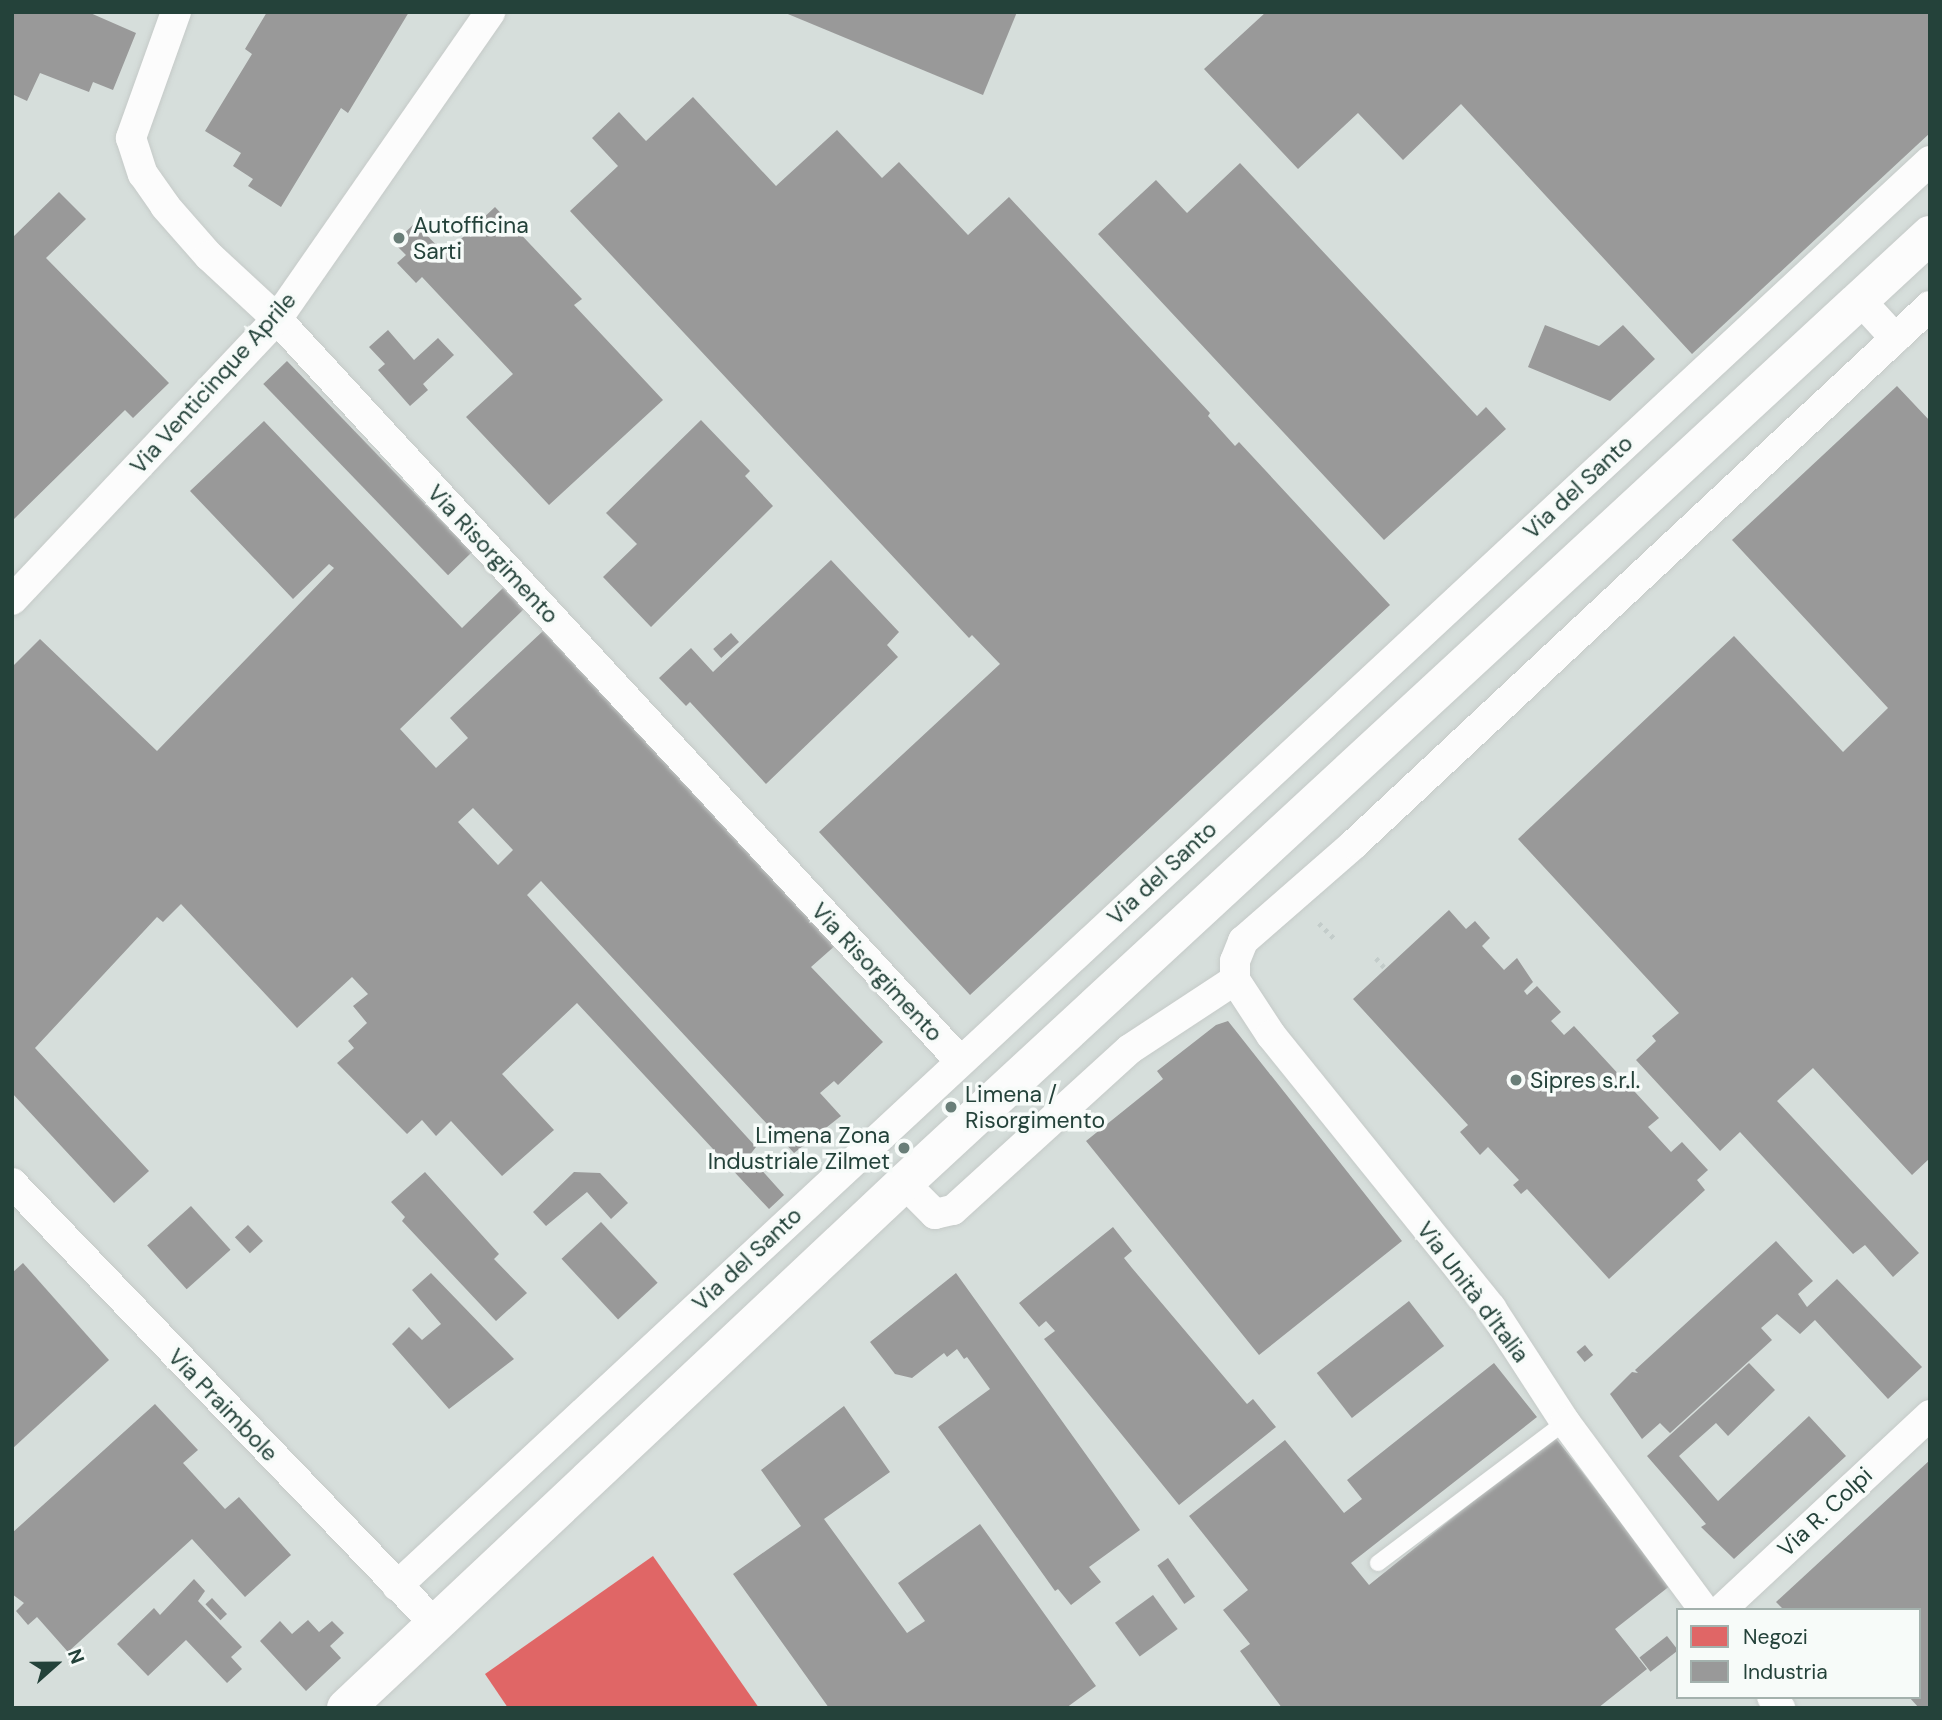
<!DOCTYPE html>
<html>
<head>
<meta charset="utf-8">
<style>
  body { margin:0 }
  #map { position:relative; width:1942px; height:1720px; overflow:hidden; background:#e8edeb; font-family:"DM Sans",sans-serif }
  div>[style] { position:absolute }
  .built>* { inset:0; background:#d6dedb }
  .shops>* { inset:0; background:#e06666 }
  .industry>* { inset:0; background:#999; transform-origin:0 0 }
  .path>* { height:4.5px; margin-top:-2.25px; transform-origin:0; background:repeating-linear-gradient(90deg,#c3ccca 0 3.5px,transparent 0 8.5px) }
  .roads { filter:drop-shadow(0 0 2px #c5cac8) drop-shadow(0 0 2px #c5cac8) }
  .service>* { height:16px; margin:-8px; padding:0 8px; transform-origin:8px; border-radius:8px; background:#fcfcfc }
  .minor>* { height:30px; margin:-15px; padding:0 15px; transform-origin:15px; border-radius:15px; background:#fcfcfc }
  .tertiary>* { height:38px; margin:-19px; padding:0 19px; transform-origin:19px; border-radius:19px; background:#fcfcfc }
  .dots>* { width:19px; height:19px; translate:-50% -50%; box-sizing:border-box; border:4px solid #f7fbf9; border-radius:50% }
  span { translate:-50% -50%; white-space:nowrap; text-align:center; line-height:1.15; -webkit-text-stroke:7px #f7fbf9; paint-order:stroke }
  .poi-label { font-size:23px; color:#24423a }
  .left { translate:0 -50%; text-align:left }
  .right { translate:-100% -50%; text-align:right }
  .street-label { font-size:23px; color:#24423a }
  .frame { position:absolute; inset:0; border:14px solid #24423a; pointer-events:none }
  .legend { position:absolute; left:1676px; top:1608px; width:245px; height:91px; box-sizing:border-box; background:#f7fbf9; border:2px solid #a3b1ad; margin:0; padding:9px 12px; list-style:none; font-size:21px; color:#24423a }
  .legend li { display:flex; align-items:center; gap:14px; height:35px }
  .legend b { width:35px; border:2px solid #a3b1ad }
  .north { position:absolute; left:21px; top:1629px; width:70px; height:70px; -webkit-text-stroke:5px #f7fbf9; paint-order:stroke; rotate:69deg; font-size:19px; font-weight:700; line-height:28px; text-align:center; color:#24423a }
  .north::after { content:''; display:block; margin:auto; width:24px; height:32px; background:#24423a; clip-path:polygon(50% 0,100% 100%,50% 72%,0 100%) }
</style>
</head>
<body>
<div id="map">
  <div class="built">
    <div style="clip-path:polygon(evenodd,12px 12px,1930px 12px,1930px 1708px,12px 1708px,12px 12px,1678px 1610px,1919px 1610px,1919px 1697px,1678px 1697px,1678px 1610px)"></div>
  </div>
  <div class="shops">
    <div style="clip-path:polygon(653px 1556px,759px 1708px,508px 1708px,485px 1674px)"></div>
  </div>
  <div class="industry">
    <div style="clip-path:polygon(12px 12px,88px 12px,136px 33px,113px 90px,93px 82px,89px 92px,40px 73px,27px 101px,12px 94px)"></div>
    <div style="clip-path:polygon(267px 12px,409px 12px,348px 113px,341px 108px,281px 207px,248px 186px,253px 179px,233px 166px,241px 153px,205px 131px,252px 54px,245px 49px)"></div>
    <div style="clip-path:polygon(783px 12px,1017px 12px,983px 95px)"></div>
    <div style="clip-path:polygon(1266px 12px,1930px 12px,1930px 133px,1692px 354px,1461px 104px,1403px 160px,1358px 113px,1298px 169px,1204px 69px)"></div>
    <div style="clip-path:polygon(693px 97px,776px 186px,837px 130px,882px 178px,899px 162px,968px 235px,1009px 197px,1210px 413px,1208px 416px,1235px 446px,1239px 442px,1390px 605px,970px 995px,819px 832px,1000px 664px,972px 635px,969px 638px,570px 211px,618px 166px,592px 138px,619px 112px,646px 141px)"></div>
    <div style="clip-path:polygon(1240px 163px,1477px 416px,1486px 407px,1506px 429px,1384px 540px,1098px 234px,1156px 180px,1187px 213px)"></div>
    <div style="clip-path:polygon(59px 192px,86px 219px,46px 258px,169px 383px,133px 418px,125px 410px,12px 521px,12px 238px)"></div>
    <div style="clip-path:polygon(495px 207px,582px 299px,574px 305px,663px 400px,549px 505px,466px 417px,513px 374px,422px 277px,416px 283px,397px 263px,406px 255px,394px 243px,415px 223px,445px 254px)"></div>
    <div style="clip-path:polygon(1545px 325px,1599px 346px,1623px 325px,1655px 359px,1610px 401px,1528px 367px)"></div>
    <div style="clip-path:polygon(388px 330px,414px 360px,438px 338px,454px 355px,423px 384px,428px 390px,410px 406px,378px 370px,385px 364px,369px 347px)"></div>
    <div style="left:287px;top:361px;width:266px;height:33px;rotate:46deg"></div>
    <div style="clip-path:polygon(1897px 386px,1930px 421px,1930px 1158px,1912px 1175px,1813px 1068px,1777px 1101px,1919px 1253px,1893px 1277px,1865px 1245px,1853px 1254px,1740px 1132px,1720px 1151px,1636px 1060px,1656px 1041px,1652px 1036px,1679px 1013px,1518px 839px,1734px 636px,1843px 752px,1888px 708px,1732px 540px)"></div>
    <div style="clip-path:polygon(701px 420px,750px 471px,745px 476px,773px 506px,651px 627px,603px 577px,637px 544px,606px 513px)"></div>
    <div style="clip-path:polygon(evenodd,264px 421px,462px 628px,503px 588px,524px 609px,400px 729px,436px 768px,468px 738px,450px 718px,543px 631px,837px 944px,811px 967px,883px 1042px,838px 1085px,834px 1081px,820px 1093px,841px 1116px,794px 1153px,541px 881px,527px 895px,756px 1147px,749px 1156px,784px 1195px,769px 1209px,577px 1003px,502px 1074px,554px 1130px,502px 1176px,451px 1121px,436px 1136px,422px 1120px,407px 1134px,337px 1063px,354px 1048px,348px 1041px,367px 1023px,353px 1006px,368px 994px,352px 977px,297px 1028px,181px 904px,163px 922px,157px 917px,35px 1048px,149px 1171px,114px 1203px,12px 1093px,12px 667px,40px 639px,157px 751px,334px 568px,329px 564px,293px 599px,190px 491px,264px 421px,473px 808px,513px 850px,498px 865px,458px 822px,473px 808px)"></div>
    <div style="clip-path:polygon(831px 560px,899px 632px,887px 645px,898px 657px,766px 784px,690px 702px,686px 706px,659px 678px,691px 648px,713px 672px)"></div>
    <div style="left:731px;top:633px;width:12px;height:24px;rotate:48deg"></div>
    <div style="clip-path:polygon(1449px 910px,1466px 929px,1475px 921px,1490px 938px,1482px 946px,1504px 970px,1517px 958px,1533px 982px,1524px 991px,1527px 995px,1537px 986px,1561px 1012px,1551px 1021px,1564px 1035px,1574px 1026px,1659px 1118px,1648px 1127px,1671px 1152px,1682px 1142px,1708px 1170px,1697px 1180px,1705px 1190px,1609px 1279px,1527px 1189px,1521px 1194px,1513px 1185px,1519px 1180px,1488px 1147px,1480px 1155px,1460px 1132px,1468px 1125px,1353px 999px)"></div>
    <div style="clip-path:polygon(1228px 1021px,1402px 1241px,1259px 1355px,1086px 1141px,1163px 1079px,1157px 1071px,1216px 1025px)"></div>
    <div style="clip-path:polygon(425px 1172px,499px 1254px,494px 1259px,527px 1293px,496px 1321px,402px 1221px,405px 1217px,391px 1202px)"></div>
    <div style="clip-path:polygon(574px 1172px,600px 1173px,628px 1203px,611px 1219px,587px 1192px,546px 1226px,533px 1212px)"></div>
    <div style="left:191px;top:1206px;width:59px;height:59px;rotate:48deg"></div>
    <div style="left:601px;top:1222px;width:83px;height:54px;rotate:47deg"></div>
    <div style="left:248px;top:1225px;width:22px;height:18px;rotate:47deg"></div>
    <div style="clip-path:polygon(1113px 1227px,1132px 1251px,1124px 1258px,1132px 1268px,1247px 1404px,1253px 1399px,1276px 1427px,1179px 1505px,1044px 1339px,1055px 1331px,1046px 1321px,1039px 1327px,1019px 1303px)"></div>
    <div style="clip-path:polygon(1776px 1241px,1813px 1281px,1798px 1294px,1807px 1307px,1837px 1279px,1922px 1367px,1888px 1399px,1815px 1320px,1800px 1334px,1777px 1314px,1761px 1328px,1772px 1340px,1670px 1433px,1660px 1423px,1642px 1439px,1610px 1394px,1632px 1372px,1638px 1373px,1635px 1370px)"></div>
    <div style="clip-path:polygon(23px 1263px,109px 1360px,12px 1449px,12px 1273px)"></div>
    <div style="clip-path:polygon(431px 1273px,514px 1359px,449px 1409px,392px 1344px,409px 1327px,422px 1340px,441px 1324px,412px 1290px)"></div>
    <div style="clip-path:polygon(956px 1273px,1140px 1530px,1089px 1567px,1101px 1582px,1071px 1605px,1058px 1589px,1055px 1591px,938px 1427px,990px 1389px,967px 1357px,964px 1359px,957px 1349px,947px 1357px,944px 1353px,912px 1378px,895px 1374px,870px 1342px)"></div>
    <div style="left:1409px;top:1301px;width:57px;height:117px;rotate:52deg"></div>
    <div style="left:1585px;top:1345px;width:13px;height:11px;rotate:51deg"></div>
    <div style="clip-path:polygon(1494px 1363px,1537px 1417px,1351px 1563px,1369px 1585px,1554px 1436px,1671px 1585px,1615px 1629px,1647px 1669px,1598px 1708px,1282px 1708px,1240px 1651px,1250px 1644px,1223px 1610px,1248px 1590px,1189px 1516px,1285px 1440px,1344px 1513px,1362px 1499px,1347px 1480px)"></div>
    <div style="clip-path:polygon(1749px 1363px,1775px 1390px,1728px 1436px,1716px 1423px,1679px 1456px,1718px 1501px,1809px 1416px,1846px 1456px,1734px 1559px,1701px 1527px,1706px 1524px,1647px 1456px)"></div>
    <div style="clip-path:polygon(155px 1404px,198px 1450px,183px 1463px,225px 1509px,239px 1497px,291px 1555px,245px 1597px,192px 1539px,68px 1652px,37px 1617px,28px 1625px,16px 1611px,24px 1603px,12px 1594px,12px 1533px)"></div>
    <div style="clip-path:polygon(844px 1406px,890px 1472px,824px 1519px,907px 1633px,925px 1621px,898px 1583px,980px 1524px,1096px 1686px,1066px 1708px,829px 1708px,733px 1574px,801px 1526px,761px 1470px)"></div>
    <div style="clip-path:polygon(1930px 1460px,1930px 1708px,1919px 1708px,1909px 1697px,1919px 1697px,1919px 1610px,1784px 1610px,1776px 1602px)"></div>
    <div style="left:1168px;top:1558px;width:47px;height:13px;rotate:55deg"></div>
    <div style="clip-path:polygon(194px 1579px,205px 1591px,198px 1601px,242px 1647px,231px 1657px,242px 1669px,227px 1683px,186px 1640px,148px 1676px,117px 1644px,154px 1608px,160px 1615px)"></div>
    <div style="left:1153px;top:1595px;width:42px;height:47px;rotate:54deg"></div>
    <div style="left:212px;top:1598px;width:22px;height:9px;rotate:47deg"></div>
    <div style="clip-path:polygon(308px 1620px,319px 1632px,332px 1621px,344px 1633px,330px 1646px,341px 1658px,306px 1691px,260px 1641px,280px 1621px,292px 1634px)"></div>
    <div style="left:1667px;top:1636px;width:18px;height:35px;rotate:52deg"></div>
  </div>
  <div class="path">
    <div style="left:1319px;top:923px;width:24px;rotate:45deg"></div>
    <div style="left:1376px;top:958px;width:13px;rotate:48deg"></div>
  </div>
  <div class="roads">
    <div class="service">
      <div style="left:1378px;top:1563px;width:234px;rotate:-37deg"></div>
    </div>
    <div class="minor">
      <div style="left:176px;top:12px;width:134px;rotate:109.7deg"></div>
      <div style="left:131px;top:138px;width:38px;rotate:72deg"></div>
      <div style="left:143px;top:174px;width:39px;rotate:55deg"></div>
      <div style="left:165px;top:206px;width:67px;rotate:48.7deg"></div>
      <div style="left:209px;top:256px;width:93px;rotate:42.8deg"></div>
      <div style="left:277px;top:319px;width:1008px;rotate:47.37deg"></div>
      <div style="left:1860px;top:300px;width:52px;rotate:47.4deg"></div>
      <div style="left:12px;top:600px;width:386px;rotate:-46.7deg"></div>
      <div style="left:277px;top:319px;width:374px;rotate:-55.2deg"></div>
      <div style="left:1235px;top:980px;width:19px;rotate:-90deg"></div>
      <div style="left:1235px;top:961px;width:22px;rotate:-68deg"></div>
      <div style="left:1243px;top:941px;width:147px;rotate:-41.1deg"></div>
      <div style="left:1354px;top:844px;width:788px;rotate:-43.05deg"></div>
      <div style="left:1235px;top:980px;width:66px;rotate:56.8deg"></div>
      <div style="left:1271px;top:1035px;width:351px;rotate:51.1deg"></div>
      <div style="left:1491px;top:1308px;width:136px;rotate:57deg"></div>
      <div style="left:1565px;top:1422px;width:234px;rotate:53.5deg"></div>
      <div style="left:12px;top:1183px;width:612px;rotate:46.19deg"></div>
      <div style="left:904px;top:1183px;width:44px;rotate:45deg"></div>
      <div style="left:935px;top:1214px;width:18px;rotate:-13deg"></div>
      <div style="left:953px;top:1210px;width:239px;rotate:-42.3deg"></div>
      <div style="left:1130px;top:1049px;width:126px;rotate:-33.3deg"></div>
      <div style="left:397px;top:1586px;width:2093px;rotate:-42.91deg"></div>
      <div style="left:1721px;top:1610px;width:286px;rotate:-43deg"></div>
      <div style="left:1772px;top:1697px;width:14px;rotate:54deg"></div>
    </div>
    <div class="tertiary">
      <div style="left:346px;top:1708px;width:766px;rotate:-43.25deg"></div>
      <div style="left:904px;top:1183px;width:1397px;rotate:-42.74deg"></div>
    </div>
  </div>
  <div class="dots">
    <div style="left:399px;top:238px;background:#697e78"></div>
    <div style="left:1516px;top:1080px;background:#697e78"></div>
    <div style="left:951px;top:1107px;background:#697e78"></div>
    <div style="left:904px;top:1148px;background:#697e78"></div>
  </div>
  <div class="poi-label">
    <span class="left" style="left:413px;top:238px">Autofficina<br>Sarti</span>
    <span class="left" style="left:1530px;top:1080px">Sipres s.r.l.</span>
    <span class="left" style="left:965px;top:1107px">Limena /<br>Risorgimento</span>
    <span class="right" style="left:890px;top:1148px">Limena Zona<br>Industriale Zilmet</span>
  </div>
  <div class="street-label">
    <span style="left:213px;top:383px;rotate:-48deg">Via Venticinque Aprile</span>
    <span style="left:1578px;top:487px;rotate:-43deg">Via del Santo</span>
    <span style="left:493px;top:554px;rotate:47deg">Via Risorgimento</span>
    <span style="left:1162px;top:873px;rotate:-43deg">Via del Santo</span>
    <span style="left:877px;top:972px;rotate:47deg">Via Risorgimento</span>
    <span style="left:747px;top:1259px;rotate:-43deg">Via del Santo</span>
    <span style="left:1473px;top:1292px;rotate:53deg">Via Unità d'Italia</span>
    <span style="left:223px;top:1405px;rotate:46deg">Via Praimbole</span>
    <span style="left:1825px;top:1512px;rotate:-43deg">Via R. Colpi</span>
  </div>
  <div class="frame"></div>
  <ul class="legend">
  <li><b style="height:19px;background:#e06666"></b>Negozi</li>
  <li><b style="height:19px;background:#999"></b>Industria</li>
  </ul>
  <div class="north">N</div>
</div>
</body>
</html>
